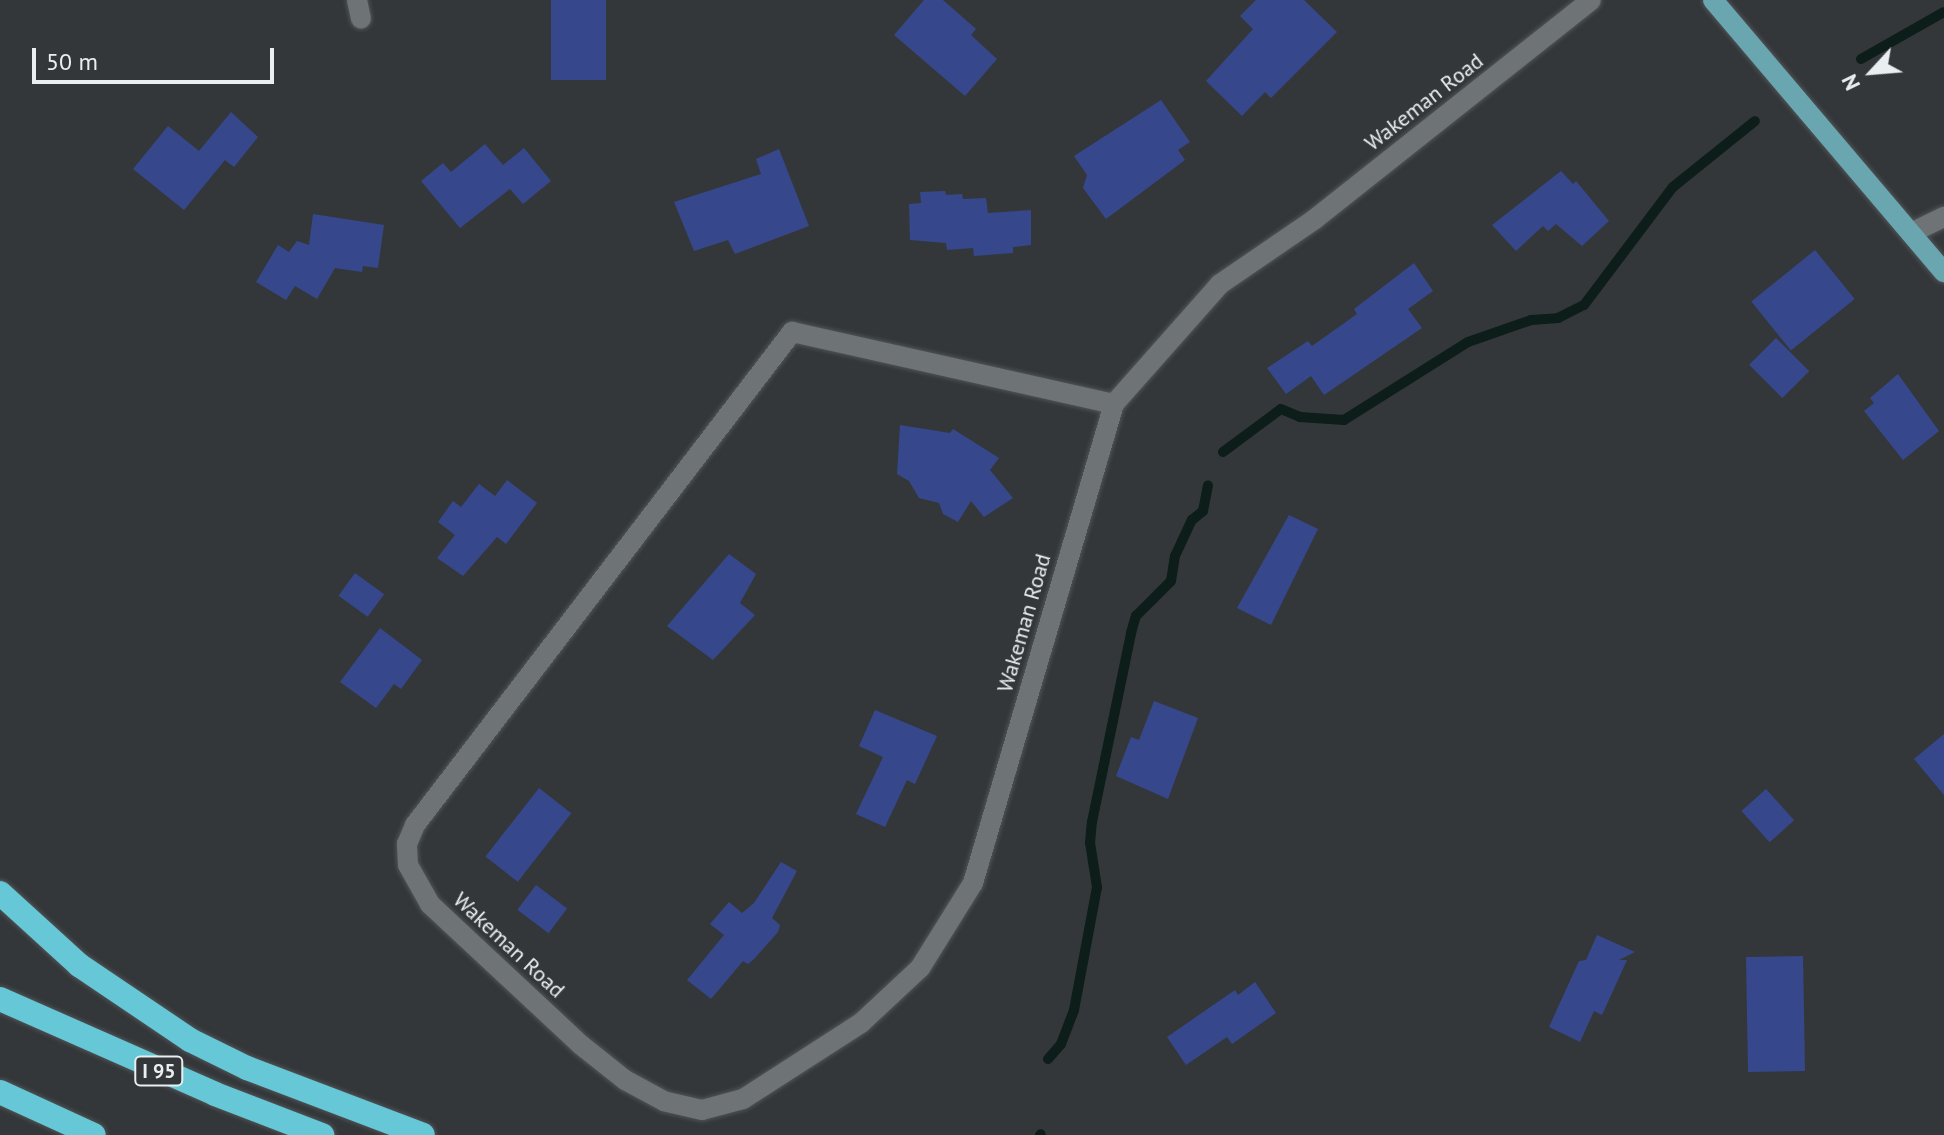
<!DOCTYPE html>
<html>
<head>
<meta charset="utf-8">
<style>
  body { margin:0 }
  #map { position:relative; width:1944px; height:1135px; overflow:hidden; background:#33373a; font-family:"PT Sans",sans-serif }
  div>[style] { position:absolute }
  .stream>* { height:10px; margin:-5px; padding:0 5px; transform-origin:5px; border-radius:5px; background:#0d1d19 }
  .building>* { inset:0; background:#36488b; transform-origin:0 0 }
  .roads { filter:drop-shadow(0 0 2px #505457) drop-shadow(0 0 2px #505457) }
  .minor>* { height:20px; margin:-10px; padding:0 10px; transform-origin:10px; border-radius:10px; background:#6e7376 }
  .major>* { height:20px; margin:-10px; padding:0 10px; transform-origin:10px; border-radius:10px; background:#69a6b0 }
  .highway>* { height:24px; margin:-12px; padding:0 12px; transform-origin:12px; border-radius:12px; background:#66c8d7 }
  span { translate:-50% -50%; white-space:nowrap; text-align:center; line-height:1.15; -webkit-text-stroke:6px #33373a; paint-order:stroke }
  .shield-label span { padding:2px 6px; background:#33373a; border:2px solid; border-radius:6px; -webkit-text-stroke-width:0 }
  .shield-label { font-size:20px; color:#ebeef0; font-weight:700 }
  .street-label { font-size:22px; color:#ebeef0 }
  .north { position:absolute; left:1832px; top:32px; width:80px; height:80px; -webkit-text-stroke:6px #33373a; paint-order:stroke; rotate:244deg; font-size:22px; font-weight:700; line-height:32px; text-align:center; color:#ebeef0 }
  .north::after { content:''; display:block; margin:auto; width:28px; height:36px; background:#ebeef0; clip-path:polygon(50% 0,100% 100%,50% 72%,0 100%) }
  .scale { position:absolute; left:32px; top:48px; width:242px; height:36px; box-sizing:border-box; border:4px solid #ebeef0; border-top:0; padding-left:10px; font-size:24px; line-height:28px; white-space:nowrap; color:#ebeef0; -webkit-text-stroke:6px #33373a; paint-order:stroke }
</style>
</head>
<body>
<div id="map">
  <div class="stream">
    <div style="left:1861px;top:59px;width:95px;rotate:-29.5deg"></div>
    <div style="left:1223px;top:452px;width:72px;rotate:-36.6deg"></div>
    <div style="left:1281px;top:409px;width:21px;rotate:23deg"></div>
    <div style="left:1300px;top:417px;width:44px;rotate:3.9deg"></div>
    <div style="left:1344px;top:420px;width:146px;rotate:-32.2deg"></div>
    <div style="left:1468px;top:342px;width:67px;rotate:-19.2deg"></div>
    <div style="left:1531px;top:320px;width:27px;rotate:-4deg"></div>
    <div style="left:1558px;top:318px;width:29px;rotate:-27deg"></div>
    <div style="left:1584px;top:305px;width:148px;rotate:-53deg"></div>
    <div style="left:1673px;top:187px;width:105px;rotate:-38.8deg"></div>
    <div style="left:1048px;top:1059px;width:20px;rotate:-49deg"></div>
    <div style="left:1061px;top:1044px;width:36px;rotate:-69deg"></div>
    <div style="left:1074px;top:1010px;width:125px;rotate:-79.4deg"></div>
    <div style="left:1097px;top:887px;width:45px;rotate:-99deg"></div>
    <div style="left:1090px;top:843px;width:21px;rotate:-85deg"></div>
    <div style="left:1092px;top:822px;width:193px;rotate:-78.3deg"></div>
    <div style="left:1131px;top:633px;width:18px;rotate:-74deg"></div>
    <div style="left:1136px;top:616px;width:49px;rotate:-45deg"></div>
    <div style="left:1171px;top:581px;width:25px;rotate:-81deg"></div>
    <div style="left:1175px;top:556px;width:40px;rotate:-65deg"></div>
    <div style="left:1192px;top:520px;width:14px;rotate:-39deg"></div>
    <div style="left:1203px;top:511px;width:26px;rotate:-79deg"></div>
    <div style="left:1040px;top:1135px;width:1px;rotate:-45deg"></div>
  </div>
  <div class="building">
    <div style="left:551px;top:0;width:55px;height:80px"></div>
    <div style="clip-path:polygon(924px 0,943px 0,976px 29px,971px 35px,997px 59px,965px 96px,894px 35px)"></div>
    <div style="clip-path:polygon(1256px 0,1304px 0,1337px 32px,1271px 98px,1265px 92px,1242px 116px,1206px 81px,1253px 29px,1240px 16px)"></div>
    <div style="clip-path:polygon(1161px 100px,1190px 142px,1178px 150px,1185px 160px,1106px 219px,1083px 188px,1087px 175px,1074px 156px)"></div>
    <div style="clip-path:polygon(231px 112px,258px 137px,234px 167px,225px 160px,184px 210px,133px 169px,168px 126px,199px 151px)"></div>
    <div style="clip-path:polygon(485px 144px,503px 165px,524px 148px,551px 181px,523px 204px,510px 189px,460px 228px,421px 181px,443px 163px,451px 172px)"></div>
    <div style="clip-path:polygon(779px 149px,809px 226px,735px 254px,728px 240px,694px 251px,674px 202px,761px 174px,756px 159px)"></div>
    <div style="clip-path:polygon(1561px 171px,1573px 184px,1576px 181px,1609px 221px,1582px 246px,1556px 224px,1548px 231px,1543px 226px,1516px 251px,1492px 225px)"></div>
    <div style="clip-path:polygon(945px 191px,946px 195px,962px 194px,963px 199px,986px 198px,988px 213px,1031px 210px,1031px 245px,1013px 247px,1013px 253px,974px 256px,973px 248px,947px 250px,946px 243px,910px 240px,909px 204px,921px 203px,920px 192px)"></div>
    <div style="clip-path:polygon(313px 214px,384px 225px,378px 268px,363px 266px,362px 272px,335px 268px,317px 299px,295px 286px,286px 300px,256px 282px,278px 245px,289px 252px,297px 241px,309px 245px)"></div>
    <div style="left:1815px;top:250px;width:63px;height:82px;rotate:51deg"></div>
    <div style="clip-path:polygon(1414px 263px,1433px 291px,1408px 309px,1422px 328px,1324px 395px,1311px 376px,1286px 394px,1267px 368px,1308px 341px,1312px 346px,1357px 314px,1354px 309px)"></div>
    <div style="left:1776px;top:338px;width:47px;height:38px;rotate:45deg"></div>
    <div style="clip-path:polygon(1898px 374px,1939px 431px,1903px 460px,1864px 411px,1874px 403px,1870px 398px)"></div>
    <div style="clip-path:polygon(900px 425px,950px 433px,953px 429px,999px 458px,990px 470px,1013px 498px,984px 517px,971px 501px,958px 522px,943px 514px,939px 503px,919px 498px,909px 481px,897px 474px)"></div>
    <div style="clip-path:polygon(507px 480px,537px 503px,506px 544px,497px 537px,463px 576px,437px 558px,455px 535px,438px 522px,453px 501px,461px 507px,479px 484px,495px 496px)"></div>
    <div style="clip-path:polygon(1289px 515px,1318px 529px,1271px 625px,1237px 608px)"></div>
    <div style="clip-path:polygon(729px 554px,756px 574px,740px 603px,755px 615px,713px 660px,667px 626px)"></div>
    <div style="left:355px;top:573px;width:36px;height:28px;rotate:36deg"></div>
    <div style="clip-path:polygon(380px 628px,422px 660px,401px 689px,394px 684px,376px 708px,340px 682px)"></div>
    <div style="clip-path:polygon(1154px 701px,1198px 718px,1168px 799px,1116px 776px,1131px 737px,1139px 740px)"></div>
    <div style="clip-path:polygon(875px 710px,937px 736px,915px 784px,907px 780px,885px 827px,856px 814px,883px 757px,859px 746px)"></div>
    <div style="clip-path:polygon(1944px 734px,1944px 795px,1914px 759px)"></div>
    <div style="left:539px;top:788px;width:41px;height:87px;rotate:38deg"></div>
    <div style="left:1766px;top:789px;width:42px;height:33px;rotate:48deg"></div>
    <div style="clip-path:polygon(781px 862px,797px 871px,772px 918px,780px 925px,778px 932px,754px 959px,748px 964px,743px 961px,711px 999px,687px 980px,724px 935px,710px 924px,729px 902px,742px 913px,754px 903px)"></div>
    <div style="left:536px;top:885px;width:39px;height:31px;rotate:37deg"></div>
    <div style="clip-path:polygon(1597px 935px,1635px 952px,1619px 960px,1627px 960px,1602px 1015px,1594px 1011px,1580px 1042px,1549px 1027px,1579px 961px,1586px 960px)"></div>
    <div style="left:1803px;top:956px;width:115px;height:57px;rotate:89deg"></div>
    <div style="clip-path:polygon(1255px 982px,1276px 1013px,1232px 1044px,1227px 1037px,1186px 1065px,1167px 1037px,1235px 990px,1238px 995px)"></div>
  </div>
  <div class="roads">
    <div class="minor">
      <div style="left:357px;top:0;width:19px;rotate:78deg"></div>
      <div style="left:1911px;top:233px;width:37px;rotate:-26deg"></div>
      <div style="left:792px;top:332px;width:330px;rotate:12.6deg"></div>
      <div style="left:1114px;top:404px;width:499px;rotate:106.4deg"></div>
      <div style="left:973px;top:883px;width:100px;rotate:121.9deg"></div>
      <div style="left:920px;top:968px;width:81px;rotate:137deg"></div>
      <div style="left:861px;top:1023px;width:140px;rotate:147.2deg"></div>
      <div style="left:743px;top:1099px;width:42px;rotate:165deg"></div>
      <div style="left:702px;top:1110px;width:39px;rotate:-167deg"></div>
      <div style="left:664px;top:1101px;width:44px;rotate:-151.7deg"></div>
      <div style="left:625px;top:1080px;width:56px;rotate:-141.5deg"></div>
      <div style="left:581px;top:1045px;width:207px;rotate:-137deg"></div>
      <div style="left:430px;top:904px;width:45px;rotate:-119.4deg"></div>
      <div style="left:408px;top:865px;width:21px;rotate:-93deg"></div>
      <div style="left:407px;top:844px;width:21px;rotate:-67deg"></div>
      <div style="left:415px;top:825px;width:621px;rotate:-52.59deg"></div>
      <div style="left:1114px;top:404px;width:160px;rotate:-48.5deg"></div>
      <div style="left:1220px;top:284px;width:115px;rotate:-34.4deg"></div>
      <div style="left:1315px;top:219px;width:352px;rotate:-38.4deg"></div>
    </div>
    <div class="major">
      <div style="left:1713px;top:0;width:357px;rotate:49.7deg"></div>
    </div>
    <div class="highway">
      <div style="left:0;top:893px;width:107px;rotate:42.3deg"></div>
      <div style="left:79px;top:965px;width:134px;rotate:34deg"></div>
      <div style="left:190px;top:1040px;width:64px;rotate:26.2deg"></div>
      <div style="left:247px;top:1068px;width:188px;rotate:20.8deg"></div>
      <div style="left:0;top:999px;width:235px;rotate:23.8deg"></div>
      <div style="left:215px;top:1094px;width:115px;rotate:21deg"></div>
      <div style="left:0;top:1092px;width:103px;rotate:24.6deg"></div>
    </div>
  </div>
  <div class="shield-label">
    <span style="left:159px;top:1071px">I 95</span>
  </div>
  <div class="street-label">
    <span style="left:1424px;top:102px;rotate:-38deg">Wakeman Road</span>
    <span style="left:1024px;top:623px;rotate:-74deg">Wakeman Road</span>
    <span style="left:509px;top:945px;rotate:43deg">Wakeman Road</span>
  </div>
  <div class="north">N</div>
  <div class="scale">50 m</div>
</div>
</body>
</html>
